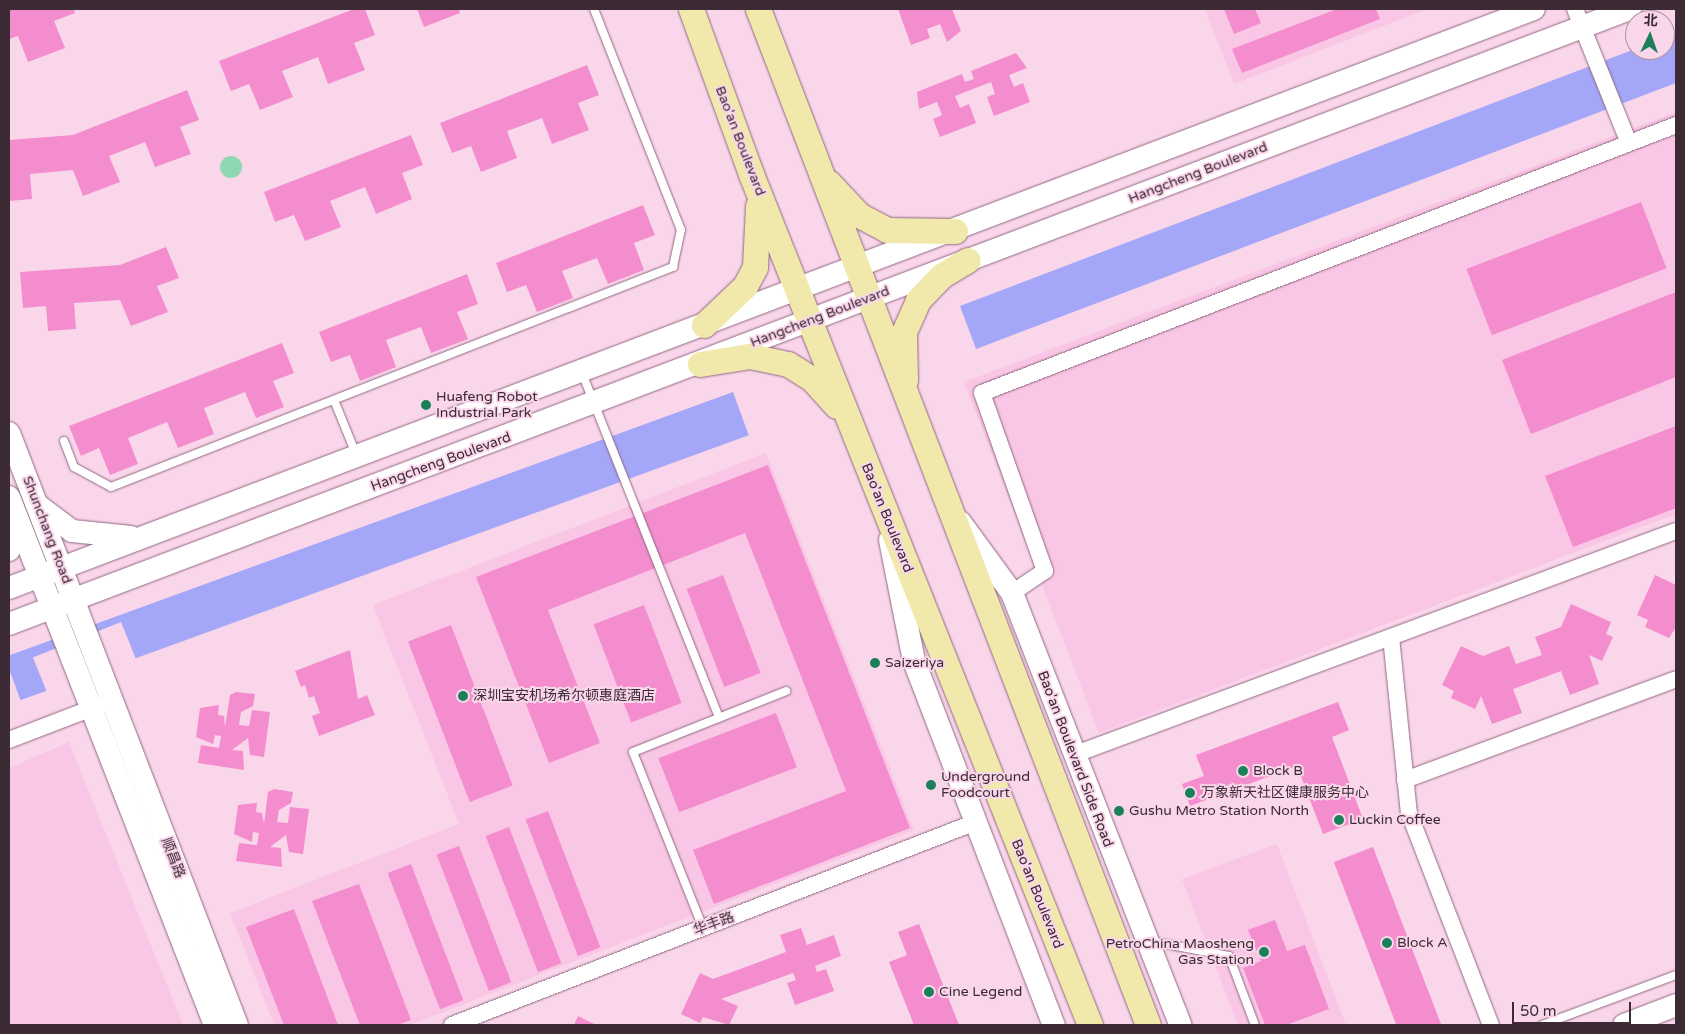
<!DOCTYPE html>
<html>
<head>
<meta charset="utf-8">
<style>
  body { margin:0 }
  #map { position:relative; width:1685px; height:1034px; overflow:hidden; background:#fad6eb; font-family:"Varela Round","Noto Sans SC",sans-serif }
  div>[style] { position:absolute }
  .built>* { inset:0; background:#fac6e5 }
  .green>* { inset:0; background:#8dd8b3 }
  .round { border-radius:50% }
  .water>* { inset:0; background:#a4a6f8; transform-origin:0 0 }
  .pier>* { inset:0; background:#fad6eb; transform-origin:0 0 }
  .building>* { inset:0; background:#f38dce; transform-origin:0 0 }
  .roads { filter:drop-shadow(0 0 1px #906880) drop-shadow(0 0 1px #906880) }
  .lane>* { height:8px; margin:-4px; padding:0 4px; transform-origin:4px; border-radius:4px; background:#fff }
  .street>* { height:16px; margin:-8px; padding:0 8px; transform-origin:8px; border-radius:8px; background:#fff }
  .secondary>* { height:22px; margin:-11px; padding:0 11px; transform-origin:11px; border-radius:11px; background:#fff }
  .primary>* { height:25px; margin:-12.5px; padding:0 12.5px; transform-origin:12.5px; border-radius:12.5px; background:#f1e9ab }
  .dots>* { width:14px; height:14px; translate:-50% -50%; box-sizing:border-box; border:2px solid #fad6eb; border-radius:50% }
  span { translate:-50% -50%; white-space:nowrap; text-align:center; line-height:1.15; -webkit-text-stroke:4px #fad6eb; paint-order:stroke }
  .street-label { font-size:14px; color:#3c2b35 }
  .poi-label { font-size:14px; color:#3c2b35 }
  .left { translate:0 -50%; text-align:left }
  .right { translate:-100% -50%; text-align:right }
  .frame { position:absolute; inset:0; border:10px solid #3c2b35; pointer-events:none }
  .north { position:absolute; left:1625px; top:10px; width:50px; height:50px; box-sizing:border-box; background:#fad6eb; border:1px solid #ae92a2; border-radius:50%; rotate:3deg; font-size:14px; font-weight:700; line-height:20px; text-align:center; color:#3c2b35 }
  .north::after { content:''; display:block; margin:auto; width:18px; height:22px; background:#1b805a; clip-path:polygon(50% 0,100% 100%,50% 72%,0 100%) }
  .scale { position:absolute; left:1512px; top:1002px; width:119px; height:22px; box-sizing:border-box; border:2px solid #3c2b35; border-top:0; padding-left:6px; font-size:15px; line-height:18px; white-space:nowrap; color:#3c2b35; -webkit-text-stroke:4px #fad6eb; paint-order:stroke }
</style>
</head>
<body>
<div id="map">
  <div class="built">
    <div style="clip-path:polygon(1205px 9px,1427px 9px,1234px 84px)"></div>
    <div style="clip-path:polygon(1676px 112px,1676px 514px,1099px 733px,964px 382px)"></div>
    <div style="clip-path:polygon(766px 453px,914px 830px,410px 1025px,274px 1025px,230px 913px,459px 824px,373px 605px)"></div>
    <div style="clip-path:polygon(69px 742px,183px 1025px,9px 1025px,9px 768px)"></div>
    <div style="clip-path:polygon(1277px 844px,1346px 1025px,1238px 1025px,1182px 879px)"></div>
  </div>
  <div class="green">
    <div class="round" style="left:220px;top:156px;width:22px;height:22px"></div>
  </div>
  <div class="water">
    <div style="clip-path:polygon(1676px 34px,1676px 83px,976px 349px,960px 306px,1635px 49px,1665px 50px,1665px 38px)"></div>
    <div style="left:733px;top:392px;width:46px;height:775px;rotate:70deg"></div>
  </div>
  <div class="pier">
    <div style="left:121px;top:622px;width:52px;height:95px;rotate:68deg"></div>
  </div>
  <div class="building">
    <div style="clip-path:polygon(9px 9px,74px 9px,75px 13px,54px 21px,65px 48px,28px 62px,18px 36px,9px 39px)"></div>
    <div style="clip-path:polygon(354px 9px,365px 9px,375px 35px,354px 43px,365px 70px,328px 84px,318px 57px,282px 71px,293px 97px,260px 110px,249px 84px,231px 91px,219px 61px)"></div>
    <div style="clip-path:polygon(417px 9px,459px 9px,460px 13px,424px 27px)"></div>
    <div style="clip-path:polygon(898px 9px,952px 9px,961px 31px,947px 42px,940px 24px,927px 29px,930px 38px,911px 45px)"></div>
    <div style="clip-path:polygon(1224px 9px,1255px 9px,1261px 23px,1234px 34px)"></div>
    <div style="clip-path:polygon(1337px 9px,1376px 9px,1380px 19px,1242px 73px,1232px 49px)"></div>
    <div style="clip-path:polygon(1016px 53px,1027px 68px,1009px 75px,1014px 87px,1023px 83px,1030px 102px,994px 116px,987px 97px,995px 94px,991px 82px,955px 96px,960px 108px,969px 104px,976px 123px,940px 137px,933px 119px,942px 115px,937px 102px,919px 109px,917px 92px,962px 74px,965px 82px,974px 79px,971px 71px)"></div>
    <div style="clip-path:polygon(587px 65px,599px 95px,578px 103px,589px 130px,552px 144px,542px 118px,507px 131px,517px 158px,481px 172px,471px 146px,452px 153px,440px 123px)"></div>
    <div style="clip-path:polygon(187px 90px,199px 120px,180px 127px,191px 154px,155px 167px,145px 142px,109px 156px,120px 182px,83px 196px,73px 170px,30px 174px,32px 199px,9px 201px,9px 140px,73px 135px)"></div>
    <div style="clip-path:polygon(411px 135px,423px 165px,402px 173px,412px 199px,376px 214px,365px 187px,330px 201px,341px 227px,305px 241px,294px 215px,275px 222px,264px 192px)"></div>
    <div style="left:1641px;top:202px;width:71px;height:187px;rotate:69deg"></div>
    <div style="clip-path:polygon(643px 205px,655px 235px,634px 243px,644px 270px,608px 284px,597px 258px,562px 271px,573px 298px,537px 312px,526px 285px,507px 292px,496px 263px)"></div>
    <div style="clip-path:polygon(166px 247px,179px 278px,157px 286px,168px 312px,131px 326px,120px 300px,74px 303px,76px 329px,48px 331px,46px 306px,23px 308px,20px 272px,120px 265px)"></div>
    <div style="clip-path:polygon(467px 274px,478px 304px,457px 312px,468px 339px,431px 353px,421px 327px,386px 340px,396px 367px,360px 381px,350px 355px,331px 362px,319px 332px)"></div>
    <div style="clip-path:polygon(1676px 292px,1676px 377px,1531px 434px,1502px 360px)"></div>
    <div style="clip-path:polygon(282px 343px,294px 373px,273px 381px,284px 407px,256px 418px,245px 392px,204px 408px,214px 434px,178px 448px,167px 422px,128px 438px,138px 464px,110px 475px,99px 448px,81px 456px,69px 426px)"></div>
    <div style="clip-path:polygon(1676px 426px,1676px 508px,1573px 547px,1545px 476px)"></div>
    <div style="clip-path:polygon(768px 465px,910px 828px,714px 904px,693px 850px,846px 791px,745px 533px,548px 610px,600px 743px,549px 763px,476px 577px)"></div>
    <div style="left:723px;top:575px;width:105px;height:39px;rotate:69deg"></div>
    <div style="clip-path:polygon(1655px 575px,1676px 585px,1676px 627px,1669px 638px,1645px 627px,1648px 620px,1637px 615px)"></div>
    <div style="clip-path:polygon(1571px 604px,1611px 622px,1606px 634px,1613px 637px,1602px 661px,1589px 655px,1599px 684px,1570px 695px,1561px 671px,1513px 689px,1522px 713px,1492px 724px,1481px 696px,1475px 709px,1451px 698px,1454px 691px,1442px 685px,1461px 646px,1483px 656px,1509px 646px,1516px 664px,1542px 655px,1535px 637px,1561px 627px)"></div>
    <div style="left:644px;top:605px;width:105px;height:54px;rotate:69deg"></div>
    <div style="left:451px;top:625px;width:172px;height:46px;rotate:69deg"></div>
    <div style="clip-path:polygon(350px 650px,358px 699px,367px 695px,375px 715px,319px 736px,312px 716px,320px 713px,314px 696px,309px 698px,305px 685px,301px 687px,295px 671px)"></div>
    <div style="clip-path:polygon(236px 692px,255px 694px,253px 706px,241px 712px,239px 725px,249px 726px,252px 710px,270px 712px,264px 757px,250px 755px,248px 738px,232px 750px,243px 751px,244px 770px,198px 763px,201px 745px,219px 748px,221px 736px,215px 735px,213px 744px,196px 737px,200px 708px,219px 705px,218px 715px,224px 716px,225px 727px,230px 695px)"></div>
    <div style="clip-path:polygon(1338px 702px,1349px 730px,1332px 737px,1363px 819px,1323px 834px,1297px 766px,1190px 806px,1182px 784px,1204px 776px,1196px 755px)"></div>
    <div style="left:776px;top:713px;width:58px;height:126px;rotate:69deg"></div>
    <div style="clip-path:polygon(274px 789px,293px 792px,291px 803px,279px 810px,277px 822px,288px 823px,290px 807px,309px 809px,303px 854px,289px 852px,286px 835px,270px 847px,281px 848px,282px 867px,236px 861px,239px 843px,257px 845px,259px 833px,253px 832px,252px 842px,234px 834px,238px 805px,257px 803px,256px 812px,262px 813px,264px 824px,268px 792px)"></div>
    <div style="left:548px;top:811px;width:146px;height:24px;rotate:69deg"></div>
    <div style="left:509px;top:827px;width:146px;height:25px;rotate:69deg"></div>
    <div style="left:459px;top:846px;width:146px;height:24px;rotate:69deg"></div>
    <div style="left:1373px;top:847px;width:191px;height:42px;rotate:69deg"></div>
    <div style="left:411px;top:864px;width:146px;height:25px;rotate:69deg"></div>
    <div style="clip-path:polygon(359px 884px,411px 1020px,397px 1025px,360px 1025px,312px 901px)"></div>
    <div style="clip-path:polygon(294px 909px,338px 1025px,284px 1025px,246px 927px)"></div>
    <div style="clip-path:polygon(1275px 920px,1287px 951px,1305px 945px,1329px 1009px,1286px 1025px,1265px 1025px,1243px 968px,1261px 961px,1248px 930px)"></div>
    <div style="clip-path:polygon(919px 924px,959px 1025px,914px 1025px,889px 962px,907px 955px,898px 932px)"></div>
    <div style="clip-path:polygon(801px 928px,807px 945px,834px 935px,841px 956px,815px 966px,817px 972px,826px 969px,834px 991px,795px 1005px,787px 983px,796px 980px,793px 973px,721px 999px,738px 1006px,729px 1025px,703px 1017px,700px 1023px,681px 1014px,700px 973px,713px 979px,786px 952px,780px 935px)"></div>
    <div style="clip-path:polygon(578px 1016px,594px 1024px,593px 1025px,574px 1025px)"></div>
  </div>
  <div class="roads">
    <div class="lane">
      <div style="left:582px;top:373px;width:371px;rotate:68.3deg"></div>
      <div style="left:334px;top:400px;width:58px;rotate:67.8deg"></div>
      <div style="left:64px;top:441px;width:28px;rotate:69deg"></div>
      <div style="left:74px;top:467px;width:42px;rotate:28.4deg"></div>
      <div style="left:111px;top:487px;width:604px;rotate:-21.38deg"></div>
      <div style="left:673px;top:267px;width:38px;rotate:-78deg"></div>
      <div style="left:681px;top:230px;width:238px;rotate:-111.5deg"></div>
      <div style="left:703px;top:928px;width:189px;rotate:-111.7deg"></div>
      <div style="left:633px;top:752px;width:165px;rotate:-21.7deg"></div>
      <div style="left:1150px;top:941px;width:80px;rotate:10.8deg"></div>
      <div style="left:1229px;top:956px;width:74px;rotate:69.4deg"></div>
      <div style="left:1542px;top:1025px;width:143px;rotate:-20.5deg"></div>
    </div>
    <div class="street">
      <div style="left:1575px;top:9px;width:144px;rotate:68.1deg"></div>
      <div style="left:1012px;top:593px;width:40px;rotate:-34deg"></div>
      <div style="left:1045px;top:571px;width:189px;rotate:-109.5deg"></div>
      <div style="left:982px;top:393px;width:744px;rotate:-21.11deg"></div>
      <div style="left:1391px;top:637px;width:177px;rotate:84.2deg"></div>
      <div style="left:1409px;top:813px;width:227px;rotate:68.9deg"></div>
      <div style="left:9px;top:740px;width:97px;rotate:-21deg"></div>
      <div style="left:1073px;top:755px;width:643px;rotate:-20.38deg"></div>
      <div style="left:1405px;top:780px;width:289px;rotate:-20.4deg"></div>
      <div style="left:452px;top:1025px;width:562px;rotate:-21.18deg"></div>
    </div>
    <div class="secondary">
      <div style="left:9px;top:433px;width:634px;rotate:68.94deg"></div>
      <div style="left:9px;top:497px;width:567px;rotate:68.69deg"></div>
      <div style="left:40px;top:507px;width:40px;rotate:37deg"></div>
      <div style="left:72px;top:531px;width:59px;rotate:5.8deg"></div>
      <div style="left:960px;top:522px;width:88px;rotate:53.8deg"></div>
      <div style="left:1012px;top:593px;width:464px;rotate:68.7deg"></div>
      <div style="left:890px;top:540px;width:123px;rotate:78.8deg"></div>
      <div style="left:914px;top:661px;width:390px;rotate:69deg"></div>
      <div style="left:9px;top:550px;width:35px;rotate:-83deg"></div>
      <div style="left:9px;top:588px;width:1631px;rotate:-20.79deg"></div>
      <div style="left:9px;top:624px;width:1734px;rotate:-20.78deg"></div>
      <div style="left:1624px;top:1025px;width:56px;rotate:-21deg"></div>
    </div>
    <div class="primary">
      <div style="left:691px;top:9px;width:176px;rotate:70deg"></div>
      <div style="left:751px;top:174px;width:916px;rotate:68.28deg"></div>
      <div style="left:758px;top:9px;width:1088px;rotate:69deg"></div>
      <div style="left:829px;top:183px;width:44px;rotate:46.8deg"></div>
      <div style="left:859px;top:215px;width:32px;rotate:28deg"></div>
      <div style="left:887px;top:230px;width:68px;rotate:0.8deg"></div>
      <div style="left:704px;top:325px;width:57px;rotate:-43.6deg"></div>
      <div style="left:745px;top:286px;width:21px;rotate:-62deg"></div>
      <div style="left:755px;top:267px;width:61px;rotate:-87.2deg"></div>
      <div style="left:700px;top:364px;width:51px;rotate:-9.1deg"></div>
      <div style="left:750px;top:356px;width:39px;rotate:12deg"></div>
      <div style="left:788px;top:364px;width:28px;rotate:32deg"></div>
      <div style="left:812px;top:379px;width:36px;rotate:48deg"></div>
      <div style="left:905px;top:380px;width:48px;rotate:-91.2deg"></div>
      <div style="left:904px;top:332px;width:35px;rotate:-66deg"></div>
      <div style="left:918px;top:300px;width:33px;rotate:-46deg"></div>
      <div style="left:941px;top:276px;width:31px;rotate:-31deg"></div>
    </div>
  </div>
  <div class="dots">
    <div style="left:426px;top:405px;background:#1b805a"></div>
    <div style="left:875px;top:663px;background:#1b805a"></div>
    <div style="left:463px;top:696px;background:#1b805a"></div>
    <div style="left:1243px;top:771px;background:#1b805a"></div>
    <div style="left:931px;top:785px;background:#1b805a"></div>
    <div style="left:1190px;top:793px;background:#1b805a"></div>
    <div style="left:1119px;top:811px;background:#1b805a"></div>
    <div style="left:1339px;top:820px;background:#1b805a"></div>
    <div style="left:1387px;top:943px;background:#1b805a"></div>
    <div style="left:1264px;top:952px;background:#1b805a"></div>
    <div style="left:929px;top:992px;background:#1b805a"></div>
  </div>
  <div class="street-label">
    <span style="left:740px;top:141px;rotate:69deg">Bao'an Boulevard</span>
    <span style="left:1198px;top:173px;rotate:-21deg">Hangcheng Boulevard</span>
    <span style="left:820px;top:317px;rotate:-21deg">Hangcheng Boulevard</span>
    <span style="left:441px;top:462px;rotate:-20deg">Hangcheng Boulevard</span>
    <span style="left:887px;top:518px;rotate:68deg">Bao'an Boulevard</span>
    <span style="left:47px;top:530px;rotate:69deg">Shunchang Road</span>
    <span style="left:1075px;top:759px;rotate:69deg">Bao'an Boulevard Side Road</span>
    <span style="left:173px;top:858px;rotate:69deg">顺昌路</span>
    <span style="left:1037px;top:894px;rotate:68deg">Bao'an Boulevard</span>
    <span style="left:714px;top:924px;rotate:-21deg">华丰路</span>
  </div>
  <div class="poi-label">
    <span class="left" style="left:436px;top:405px">Huafeng Robot<br>Industrial Park</span>
    <span class="left" style="left:885px;top:663px">Saizeriya</span>
    <span class="left" style="left:473px;top:696px">深圳宝安机场希尔顿惠庭酒店</span>
    <span class="left" style="left:1253px;top:771px">Block B</span>
    <span class="left" style="left:941px;top:785px">Underground<br>Foodcourt</span>
    <span class="left" style="left:1201px;top:793px">万象新天社区健康服务中心</span>
    <span class="left" style="left:1129px;top:811px">Gushu Metro Station North</span>
    <span class="left" style="left:1349px;top:820px">Luckin Coffee</span>
    <span class="left" style="left:1397px;top:943px">Block A</span>
    <span class="right" style="left:1254px;top:952px">PetroChina Maosheng<br>Gas Station</span>
    <span class="left" style="left:939px;top:992px">Cine Legend</span>
  </div>
  <div class="frame"></div>
  <div class="north">北</div>
  <div class="scale">50 m</div>
</div>
</body>
</html>
